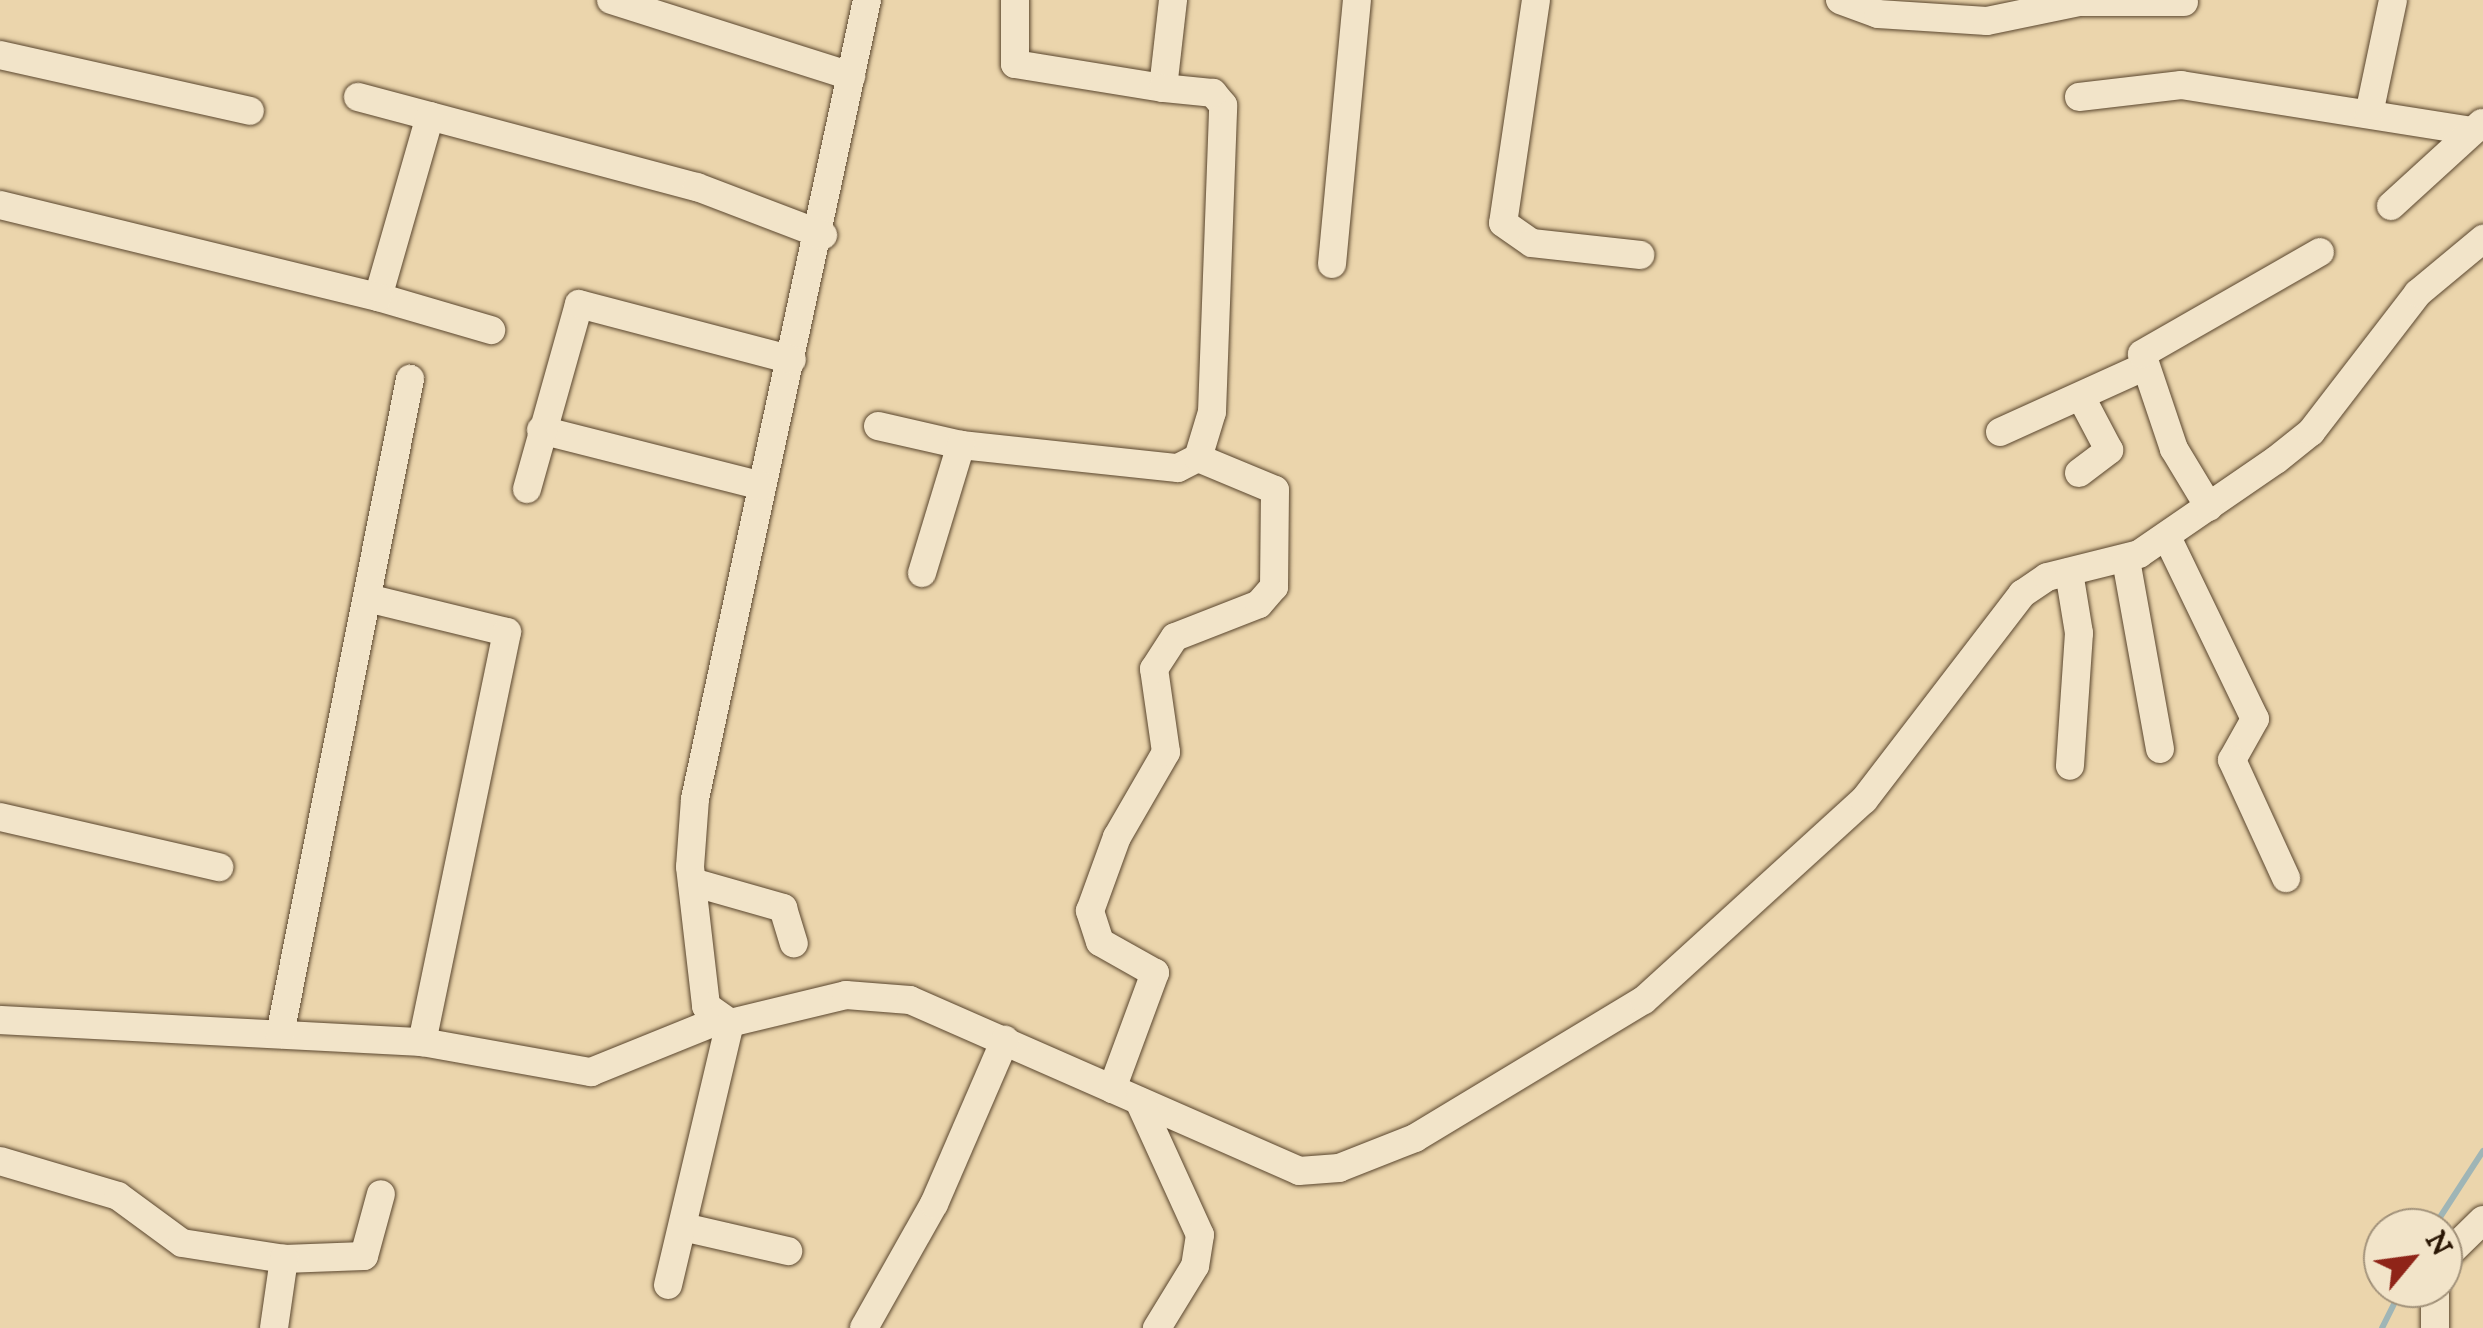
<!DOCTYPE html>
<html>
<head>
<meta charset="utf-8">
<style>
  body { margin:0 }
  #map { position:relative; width:2483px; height:1328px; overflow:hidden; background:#ebd5ac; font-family:"IM FELL DW Pica",serif }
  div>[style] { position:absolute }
  .stream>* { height:6px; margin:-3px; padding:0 3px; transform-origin:3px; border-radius:3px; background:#9fb5b6 }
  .roads { filter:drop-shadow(0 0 2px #5a462e) drop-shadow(0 0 2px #5a462e) }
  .minor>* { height:28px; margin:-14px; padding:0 14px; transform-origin:14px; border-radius:14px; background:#f2e4c9 }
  span { translate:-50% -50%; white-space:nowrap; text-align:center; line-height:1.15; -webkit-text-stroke:10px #f2e4c9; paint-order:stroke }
  .north { position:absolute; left:2363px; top:1208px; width:100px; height:100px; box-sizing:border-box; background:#f2e4c9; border:2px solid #a2927a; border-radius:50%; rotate:61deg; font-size:28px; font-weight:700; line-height:40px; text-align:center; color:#2a1604 }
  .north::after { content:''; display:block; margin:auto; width:35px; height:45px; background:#8f2418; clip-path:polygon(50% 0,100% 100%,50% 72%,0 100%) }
</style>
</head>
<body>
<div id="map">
  <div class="stream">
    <div style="left:2433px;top:1228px;width:92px;rotate:-57deg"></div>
    <div style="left:2382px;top:1328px;width:45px;rotate:-63.4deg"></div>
  </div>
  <div class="roads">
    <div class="minor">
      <div style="left:611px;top:0;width:252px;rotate:17.6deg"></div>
      <div style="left:867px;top:0;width:817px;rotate:102.15deg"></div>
      <div style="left:695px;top:799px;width:68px;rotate:94.2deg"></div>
      <div style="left:690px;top:867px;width:140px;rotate:83.4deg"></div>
      <div style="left:706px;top:1006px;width:29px;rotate:35deg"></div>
      <div style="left:730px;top:1023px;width:119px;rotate:-13.6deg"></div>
      <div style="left:846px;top:995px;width:64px;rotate:4.5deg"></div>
      <div style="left:910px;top:1000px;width:425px;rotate:23.7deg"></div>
      <div style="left:1299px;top:1171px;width:40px;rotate:-4.3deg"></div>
      <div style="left:1339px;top:1168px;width:82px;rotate:-21.5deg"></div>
      <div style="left:1415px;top:1138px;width:267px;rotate:-31.1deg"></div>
      <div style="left:1644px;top:1000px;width:297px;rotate:-42.3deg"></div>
      <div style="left:1864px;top:800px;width:260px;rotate:-52.5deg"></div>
      <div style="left:2022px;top:594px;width:30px;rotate:-34deg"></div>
      <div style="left:2047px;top:577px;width:95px;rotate:-14deg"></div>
      <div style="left:2139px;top:554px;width:166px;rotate:-34.5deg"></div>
      <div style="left:2276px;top:460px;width:45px;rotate:-38.7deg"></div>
      <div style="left:2311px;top:432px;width:175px;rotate:-52.4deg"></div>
      <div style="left:2418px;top:293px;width:85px;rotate:-39.7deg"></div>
      <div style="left:1015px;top:0;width:64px;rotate:90deg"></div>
      <div style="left:1015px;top:64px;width:150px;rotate:9.2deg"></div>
      <div style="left:1163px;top:88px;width:89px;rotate:-83.5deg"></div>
      <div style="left:1536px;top:0;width:225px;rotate:98.4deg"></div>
      <div style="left:1503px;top:223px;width:35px;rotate:35deg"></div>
      <div style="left:1532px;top:243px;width:109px;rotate:6.3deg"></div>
      <div style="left:1840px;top:0;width:40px;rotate:20.2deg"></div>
      <div style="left:1878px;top:14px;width:109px;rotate:3.7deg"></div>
      <div style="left:1987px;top:21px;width:94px;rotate:-11.7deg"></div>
      <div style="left:2079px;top:2px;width:105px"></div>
      <div style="left:0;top:55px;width:256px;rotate:12.6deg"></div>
      <div style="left:358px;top:97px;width:351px;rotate:14.9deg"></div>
      <div style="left:697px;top:187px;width:135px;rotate:20.9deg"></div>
      <div style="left:2079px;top:97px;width:103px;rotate:-6.7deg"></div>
      <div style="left:2181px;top:85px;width:295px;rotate:9deg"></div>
      <div style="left:2369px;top:114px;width:116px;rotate:-78.1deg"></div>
      <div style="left:430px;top:116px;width:188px;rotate:106deg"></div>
      <div style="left:378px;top:297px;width:118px;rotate:16.3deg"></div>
      <div style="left:0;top:205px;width:389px;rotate:13.7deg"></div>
      <div style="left:2391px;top:206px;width:123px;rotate:-42.4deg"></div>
      <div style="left:1332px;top:264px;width:265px;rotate:-84.6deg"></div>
      <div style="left:878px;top:426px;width:85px;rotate:12.9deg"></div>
      <div style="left:961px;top:445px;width:218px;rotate:6.1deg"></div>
      <div style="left:1178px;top:468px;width:22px;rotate:-27deg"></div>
      <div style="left:1198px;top:458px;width:48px;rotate:-73.1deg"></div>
      <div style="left:1212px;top:412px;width:307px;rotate:-87.9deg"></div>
      <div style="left:1223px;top:105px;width:16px;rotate:-130deg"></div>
      <div style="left:1213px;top:93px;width:50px;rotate:-174.3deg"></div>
      <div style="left:541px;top:430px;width:228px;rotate:14.2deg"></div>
      <div style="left:2000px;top:432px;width:157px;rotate:-24.4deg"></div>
      <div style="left:2079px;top:473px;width:38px;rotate:-37deg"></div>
      <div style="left:2109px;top:450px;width:60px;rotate:-117.8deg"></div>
      <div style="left:527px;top:489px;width:192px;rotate:-74.3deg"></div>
      <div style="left:579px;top:304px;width:220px;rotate:14.7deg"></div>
      <div style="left:2209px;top:507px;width:68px;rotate:-121.1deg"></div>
      <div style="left:2174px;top:449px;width:100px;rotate:-108.6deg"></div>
      <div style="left:2142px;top:354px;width:205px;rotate:-29.8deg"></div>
      <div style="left:2167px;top:537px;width:202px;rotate:64.2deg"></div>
      <div style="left:2255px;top:719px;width:47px;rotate:119.3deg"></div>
      <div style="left:2232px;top:760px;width:130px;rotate:65.4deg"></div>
      <div style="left:2126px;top:560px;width:192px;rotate:79.8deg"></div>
      <div style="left:2069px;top:572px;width:62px;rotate:80.7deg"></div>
      <div style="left:2079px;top:633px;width:133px;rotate:93.9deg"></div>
      <div style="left:922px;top:573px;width:134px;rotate:-73.1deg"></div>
      <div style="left:367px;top:598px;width:144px;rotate:13.7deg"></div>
      <div style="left:507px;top:632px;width:419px;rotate:101.7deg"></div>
      <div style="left:0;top:817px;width:225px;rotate:12.9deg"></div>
      <div style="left:692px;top:882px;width:95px;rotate:15.9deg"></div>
      <div style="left:783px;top:908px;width:37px;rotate:73deg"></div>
      <div style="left:0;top:1020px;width:423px;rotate:3deg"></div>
      <div style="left:422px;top:1042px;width:172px;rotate:10.1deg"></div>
      <div style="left:591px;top:1072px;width:136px;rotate:-22deg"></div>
      <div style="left:280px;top:1034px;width:668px;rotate:-78.77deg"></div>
      <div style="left:1112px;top:1089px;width:124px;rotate:-69.7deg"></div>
      <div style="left:1155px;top:973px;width:63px;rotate:-150.6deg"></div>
      <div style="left:1100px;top:942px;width:33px;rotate:-108deg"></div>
      <div style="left:1090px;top:911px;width:79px;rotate:-70deg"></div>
      <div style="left:1117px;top:837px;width:98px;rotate:-60deg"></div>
      <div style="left:1166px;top:752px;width:84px;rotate:-98.2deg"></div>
      <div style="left:1154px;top:669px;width:38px;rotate:-57deg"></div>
      <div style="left:1175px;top:637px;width:90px;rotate:-21.4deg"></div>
      <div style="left:1259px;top:604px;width:23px;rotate:-49deg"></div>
      <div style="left:1274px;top:587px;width:97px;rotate:-89.4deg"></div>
      <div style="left:1275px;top:490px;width:83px;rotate:-157.4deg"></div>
      <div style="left:1139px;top:1101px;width:147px;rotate:65.5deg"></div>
      <div style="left:1200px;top:1235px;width:31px;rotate:99deg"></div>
      <div style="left:1195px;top:1266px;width:73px;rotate:121.5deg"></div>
      <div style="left:0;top:1161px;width:123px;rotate:16.5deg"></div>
      <div style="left:118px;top:1196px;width:79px;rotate:36.3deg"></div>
      <div style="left:182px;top:1243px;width:103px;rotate:8.9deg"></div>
      <div style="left:284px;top:1259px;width:80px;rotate:-2.1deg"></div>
      <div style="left:364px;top:1256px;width:64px;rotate:-74.7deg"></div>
      <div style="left:683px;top:1227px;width:108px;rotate:12.9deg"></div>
      <div style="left:2443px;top:1259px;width:56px;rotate:-44.3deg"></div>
      <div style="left:668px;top:1285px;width:269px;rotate:-76.7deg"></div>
      <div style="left:2435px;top:1288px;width:40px;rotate:90deg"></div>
      <div style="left:274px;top:1328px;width:70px;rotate:-81.8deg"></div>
      <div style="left:864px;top:1328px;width:142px;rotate:-60.6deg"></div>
      <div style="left:934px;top:1204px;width:179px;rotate:-66.6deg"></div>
    </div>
  </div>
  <div class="north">N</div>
</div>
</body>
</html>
